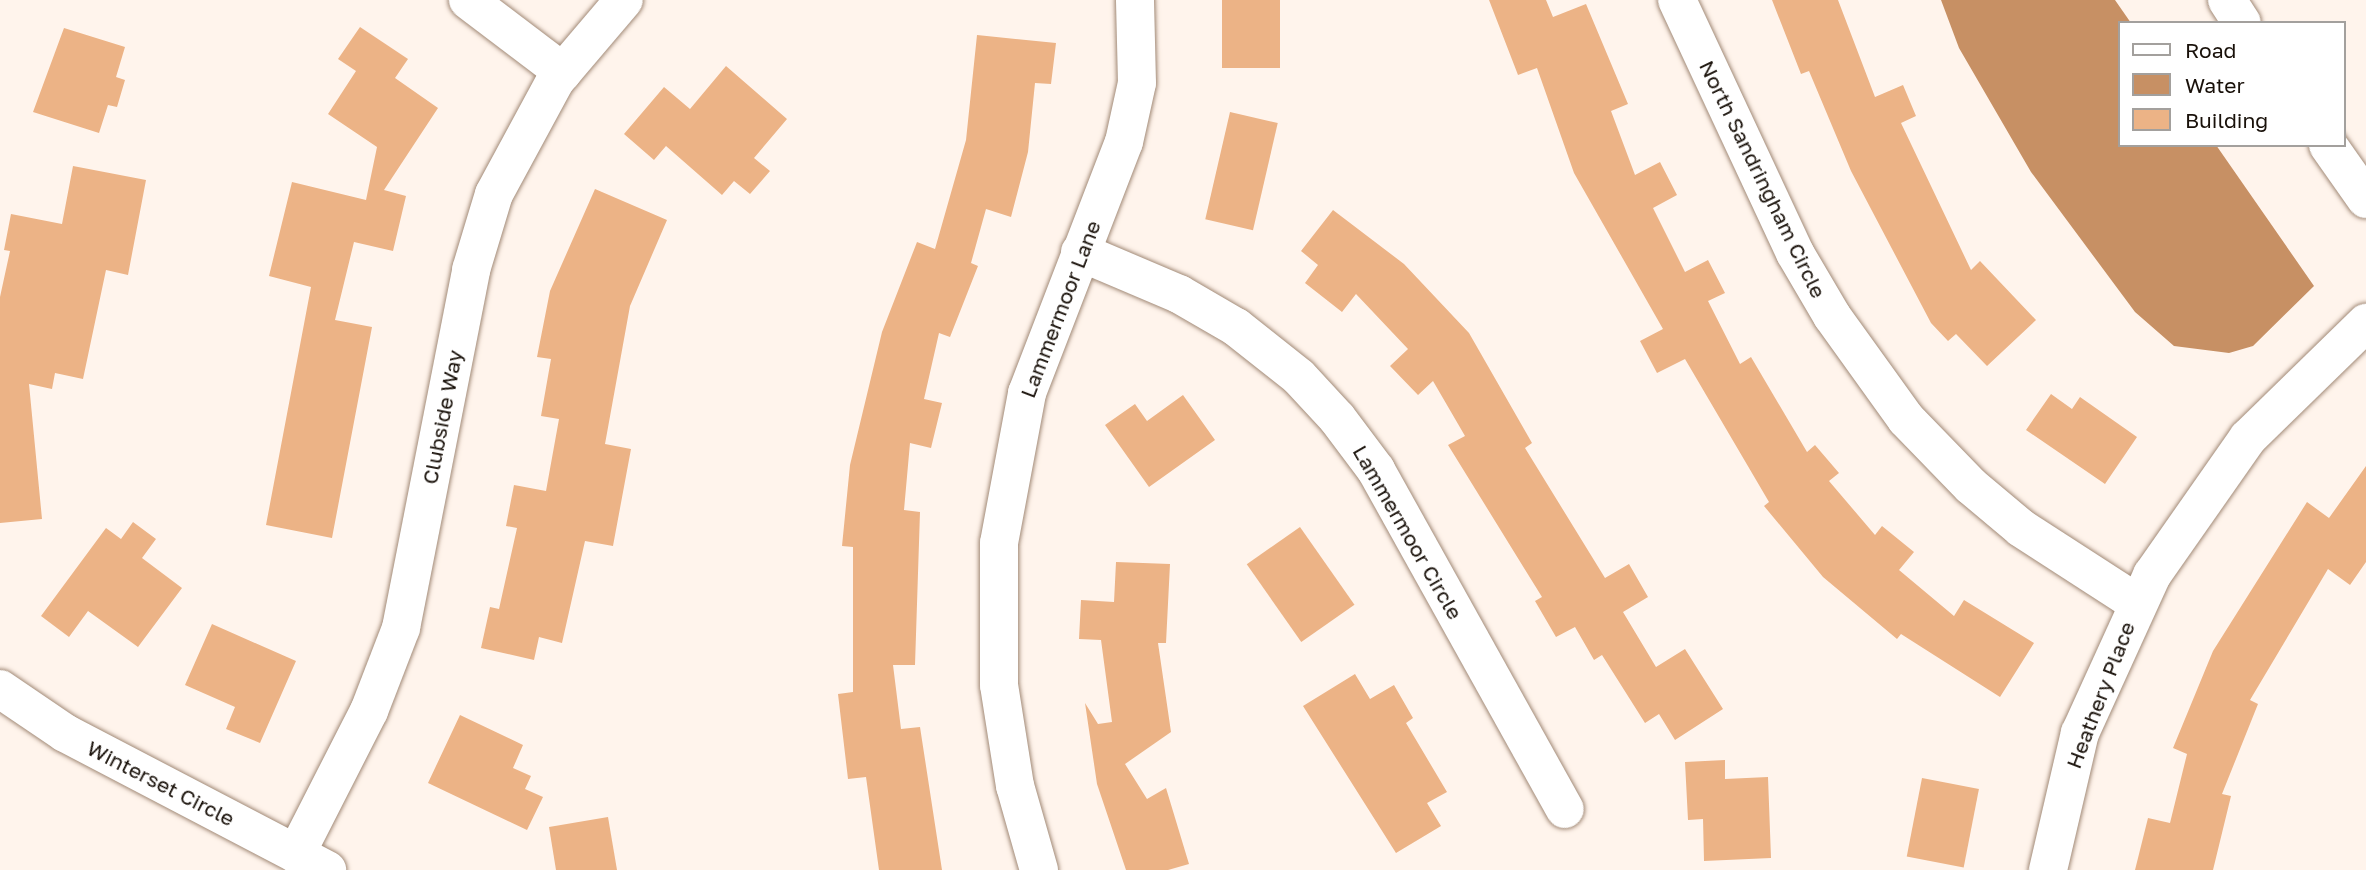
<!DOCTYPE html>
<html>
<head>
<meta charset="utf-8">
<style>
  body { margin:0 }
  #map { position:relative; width:2366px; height:870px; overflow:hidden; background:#fff4ec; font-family:"Golos Text",sans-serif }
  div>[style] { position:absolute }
  .water>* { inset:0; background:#c79064 }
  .building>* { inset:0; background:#ecb386; transform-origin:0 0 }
  .roads { filter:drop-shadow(0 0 2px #a28a77) drop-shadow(0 0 2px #a28a77) }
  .minor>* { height:38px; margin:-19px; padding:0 19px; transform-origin:19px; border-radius:19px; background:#fff }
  span { translate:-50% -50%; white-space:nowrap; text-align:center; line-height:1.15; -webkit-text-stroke:6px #fff; paint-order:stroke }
  .street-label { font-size:21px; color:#19110a }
  .legend { position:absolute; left:2118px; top:21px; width:228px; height:126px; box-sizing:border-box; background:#fff; border:2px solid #a3a09d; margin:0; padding:9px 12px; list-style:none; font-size:21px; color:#19110a }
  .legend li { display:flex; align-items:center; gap:14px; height:35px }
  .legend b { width:35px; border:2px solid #a3a09d }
</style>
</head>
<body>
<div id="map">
  <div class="water">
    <div style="clip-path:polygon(1941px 0,2115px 0,2131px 23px,2119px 23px,2119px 145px,2216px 145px,2314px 286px,2253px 346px,2229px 353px,2174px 346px,2135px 312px,2031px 172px,1959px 48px)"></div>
  </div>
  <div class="building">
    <div style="left:1222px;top:0;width:58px;height:68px"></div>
    <div style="clip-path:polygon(1489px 0,1546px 0,1553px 17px,1586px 4px,1628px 104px,1611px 111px,1635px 175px,1660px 162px,1677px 195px,1653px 208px,1685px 272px,1708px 260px,1725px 293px,1708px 301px,1740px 364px,1751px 357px,1807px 452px,1815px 445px,1839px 473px,1829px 481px,1875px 535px,1882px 526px,1914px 552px,1899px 570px,1954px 616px,1964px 600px,2034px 643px,2000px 697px,1901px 634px,1897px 639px,1823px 577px,1764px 506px,1769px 502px,1685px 359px,1657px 373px,1640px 341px,1663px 329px,1574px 173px,1537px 68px,1518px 75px)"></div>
    <div style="clip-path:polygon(1772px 0,1838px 0,1875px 97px,1903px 85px,1916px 116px,1901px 123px,1971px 270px,1980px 261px,2036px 320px,1987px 366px,1956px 334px,1948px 341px,1931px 323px,1851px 171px,1809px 71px,1801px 74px)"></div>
    <div style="clip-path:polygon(360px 27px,408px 59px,395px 78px,438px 108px,384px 190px,406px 196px,393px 251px,354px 242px,335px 320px,372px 327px,332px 538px,266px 525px,311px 287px,269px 276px,292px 182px,366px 200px,377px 147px,328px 114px,356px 71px,338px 59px)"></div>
    <div style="clip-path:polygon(64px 28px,125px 47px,116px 77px,125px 80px,117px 107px,108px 105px,99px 133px,33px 112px)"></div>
    <div style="clip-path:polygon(977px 35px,1056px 43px,1051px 84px,1035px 83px,1028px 152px,1011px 217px,986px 209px,971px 263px,978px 266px,950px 337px,939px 333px,924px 399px,942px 403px,931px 448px,910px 443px,904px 510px,920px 512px,915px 665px,893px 665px,901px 729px,920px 727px,942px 870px,879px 870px,866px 777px,848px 779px,838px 694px,853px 692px,853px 547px,842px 546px,850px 465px,882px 332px,917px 242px,935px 249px,966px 140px)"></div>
    <div style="clip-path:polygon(726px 66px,787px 119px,754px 158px,770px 171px,750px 194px,734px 181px,722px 195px,666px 146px,654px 160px,624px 134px,664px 87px,690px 109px)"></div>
    <div style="left:1230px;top:112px;width:49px;height:110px;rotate:13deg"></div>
    <div style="clip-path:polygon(73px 166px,146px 180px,128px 275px,106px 270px,83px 379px,55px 373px,52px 389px,29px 384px,42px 519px,0 523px,0 297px,10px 251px,4px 250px,11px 214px,62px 224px)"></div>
    <div style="clip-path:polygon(595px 189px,667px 220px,630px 306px,605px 444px,631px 449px,613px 546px,585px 541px,562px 643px,539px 637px,534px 660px,481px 648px,490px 607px,499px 609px,517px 528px,506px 526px,514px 485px,546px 491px,559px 419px,541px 416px,551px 359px,537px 357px,550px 291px)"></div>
    <div style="clip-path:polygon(1333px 210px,1404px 264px,1469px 333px,1532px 443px,1525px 448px,1605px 578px,1629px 564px,1648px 597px,1623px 612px,1656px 667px,1685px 649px,1723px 709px,1675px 740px,1659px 714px,1645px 723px,1602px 655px,1594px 660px,1575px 627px,1556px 637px,1535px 601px,1542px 597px,1448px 445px,1465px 436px,1433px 381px,1418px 395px,1390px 366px,1408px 349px,1356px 294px,1342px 312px,1305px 283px,1318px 265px,1301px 251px)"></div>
    <div style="clip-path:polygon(2051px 394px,2072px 409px,2080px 397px,2137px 437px,2105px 484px,2026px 430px)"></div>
    <div style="clip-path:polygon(1183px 395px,1215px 440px,1149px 487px,1105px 425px,1135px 404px,1147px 421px)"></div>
    <div style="clip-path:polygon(2366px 466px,2366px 562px,2350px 585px,2328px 569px,2250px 700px,2258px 704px,2222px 794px,2231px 796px,2213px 870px,2135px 870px,2148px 818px,2170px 823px,2187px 754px,2173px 748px,2213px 651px,2307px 502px,2329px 518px)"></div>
    <div style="clip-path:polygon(133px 522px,156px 539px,142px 558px,182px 588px,138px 647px,88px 611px,69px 637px,41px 616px,106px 528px,121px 539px)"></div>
    <div style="left:1300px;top:527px;width:95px;height:65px;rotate:55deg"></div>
    <div style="clip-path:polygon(1116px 562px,1170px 564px,1166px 643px,1158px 643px,1171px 732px,1125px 764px,1147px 799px,1166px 788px,1189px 864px,1168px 870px,1126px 870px,1097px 784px,1085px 703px,1098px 724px,1112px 722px,1101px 640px,1079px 639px,1081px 600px,1114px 602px)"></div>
    <div style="clip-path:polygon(212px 624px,296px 661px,260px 743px,226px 729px,235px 707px,185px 685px)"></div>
    <div style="clip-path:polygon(1355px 674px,1370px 699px,1394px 685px,1413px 718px,1406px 723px,1447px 792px,1427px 803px,1441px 826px,1396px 853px,1303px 706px)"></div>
    <div style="clip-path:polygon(460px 715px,523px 745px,513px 768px,531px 776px,525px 789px,543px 797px,527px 830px,428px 783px)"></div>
    <div style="clip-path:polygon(1725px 760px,1725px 779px,1768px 777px,1771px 858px,1704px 861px,1703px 819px,1688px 820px,1685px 762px)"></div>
    <div style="left:1922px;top:778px;width:58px;height:80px;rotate:11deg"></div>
    <div style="clip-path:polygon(608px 817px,617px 870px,556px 870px,549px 827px)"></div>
  </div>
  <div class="roads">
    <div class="minor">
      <div style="left:468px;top:0;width:119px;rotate:37.2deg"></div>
      <div style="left:1677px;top:0;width:279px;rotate:65deg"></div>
      <div style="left:1795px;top:253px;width:73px;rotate:59.6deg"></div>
      <div style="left:1832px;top:316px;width:127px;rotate:54.3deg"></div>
      <div style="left:1906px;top:419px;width:93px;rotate:45.9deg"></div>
      <div style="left:1971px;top:486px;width:65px;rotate:40deg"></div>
      <div style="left:2021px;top:528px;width:138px;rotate:32.9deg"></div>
      <div style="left:2227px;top:0;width:27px;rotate:57deg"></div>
      <div style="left:2328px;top:145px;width:66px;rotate:54.9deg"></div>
      <div style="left:1080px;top:252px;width:108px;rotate:23deg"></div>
      <div style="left:1179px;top:294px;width:66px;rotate:30.1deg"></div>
      <div style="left:1236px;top:327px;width:80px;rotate:38.4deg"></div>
      <div style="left:1299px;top:377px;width:56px;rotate:47.2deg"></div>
      <div style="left:1337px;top:418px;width:65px;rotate:53.1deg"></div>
      <div style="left:1376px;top:470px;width:388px;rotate:60.9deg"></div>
      <div style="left:0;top:689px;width:78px;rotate:34.1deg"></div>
      <div style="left:65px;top:733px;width:296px;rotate:27.6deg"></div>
      <div style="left:296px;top:854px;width:161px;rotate:-63deg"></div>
      <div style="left:369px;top:711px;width:89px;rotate:-68.9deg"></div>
      <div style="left:401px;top:628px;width:365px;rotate:-78.9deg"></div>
      <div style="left:471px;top:270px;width:79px;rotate:-73.2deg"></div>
      <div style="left:494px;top:194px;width:128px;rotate:-61.6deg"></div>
      <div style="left:555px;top:81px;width:106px;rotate:-49.6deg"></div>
      <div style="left:1039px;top:870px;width:87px;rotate:-105.9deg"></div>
      <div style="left:1015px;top:786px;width:102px;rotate:-99deg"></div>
      <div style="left:999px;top:685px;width:142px;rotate:-90deg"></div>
      <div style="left:999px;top:543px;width:153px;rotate:-79.4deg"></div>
      <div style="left:1027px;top:393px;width:269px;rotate:-68.9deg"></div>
      <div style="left:1124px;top:142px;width:60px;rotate:-77.6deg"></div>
      <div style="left:1137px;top:83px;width:83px;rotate:-91.4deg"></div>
      <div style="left:2048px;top:870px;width:141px;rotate:-76.9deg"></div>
      <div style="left:2080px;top:733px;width:174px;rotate:-65.5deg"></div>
      <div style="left:2152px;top:575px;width:167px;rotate:-55deg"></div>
      <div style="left:2248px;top:438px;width:165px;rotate:-44.3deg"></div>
    </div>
  </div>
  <div class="street-label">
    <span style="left:1763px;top:179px;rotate:64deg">North Sandringham Circle</span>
    <span style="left:1060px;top:309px;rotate:-69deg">Lammermoor Lane</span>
    <span style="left:442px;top:417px;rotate:-79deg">Clubside Way</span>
    <span style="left:1408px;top:532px;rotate:60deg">Lammermoor Circle</span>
    <span style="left:2100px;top:695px;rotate:-69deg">Heathery Place</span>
    <span style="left:161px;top:783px;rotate:27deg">Winterset Circle</span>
  </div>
  <ul class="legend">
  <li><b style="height:9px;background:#fff"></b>Road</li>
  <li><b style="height:19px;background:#c79064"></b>Water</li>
  <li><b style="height:19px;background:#ecb386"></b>Building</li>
  </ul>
</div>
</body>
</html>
